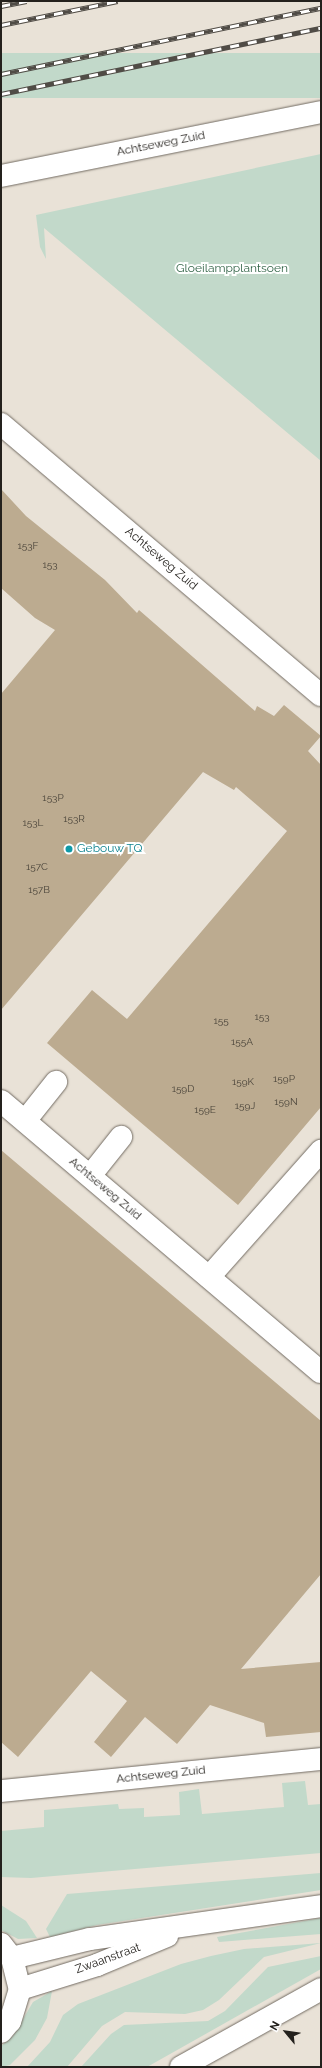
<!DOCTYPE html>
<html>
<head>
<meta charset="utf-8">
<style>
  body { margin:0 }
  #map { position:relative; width:322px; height:2068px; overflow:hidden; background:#e9e2d7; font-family:Raleway,sans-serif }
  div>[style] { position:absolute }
  .green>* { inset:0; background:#c2d9ca; transform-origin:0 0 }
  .building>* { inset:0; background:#bcab90 }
  .roads { filter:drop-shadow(0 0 1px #726b62) drop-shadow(0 0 1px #726b62) }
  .minor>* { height:22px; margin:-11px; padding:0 11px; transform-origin:11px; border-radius:11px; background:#fff }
  .rail>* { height:4.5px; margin-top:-2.25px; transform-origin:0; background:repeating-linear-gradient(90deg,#fff 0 9px,#504c46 0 18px); box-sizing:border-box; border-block:1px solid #504c46 }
  .dots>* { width:11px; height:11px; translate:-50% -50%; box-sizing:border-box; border:2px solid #fff; border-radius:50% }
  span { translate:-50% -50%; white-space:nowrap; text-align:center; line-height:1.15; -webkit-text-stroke:4px #fff; paint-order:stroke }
  .number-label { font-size:10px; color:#4a443a }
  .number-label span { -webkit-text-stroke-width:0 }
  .street-label { font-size:12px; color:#24211d }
  .park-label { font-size:12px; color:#326447 }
  .culture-label { font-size:12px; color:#0d838f }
  .left { translate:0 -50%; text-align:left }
  .frame { position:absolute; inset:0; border:2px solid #24211d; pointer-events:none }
  .north { position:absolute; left:266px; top:2012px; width:40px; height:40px; -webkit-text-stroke:3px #fff; paint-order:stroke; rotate:299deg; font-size:11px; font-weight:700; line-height:16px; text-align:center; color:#24211d }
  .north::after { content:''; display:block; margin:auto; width:14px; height:18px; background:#24211d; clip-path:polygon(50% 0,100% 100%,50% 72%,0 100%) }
</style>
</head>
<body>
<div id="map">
  <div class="green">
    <div style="left:321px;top:53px;width:45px;height:327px;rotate:90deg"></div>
    <div style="clip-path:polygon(321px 154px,321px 461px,44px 228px,46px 259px,40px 247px,36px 215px)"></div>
    <div style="clip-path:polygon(305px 1781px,308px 1805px,321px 1804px,321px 1853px,31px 1878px,1px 1877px,1px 1831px,44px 1827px,44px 1810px,118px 1804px,119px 1809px,144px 1808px,144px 1817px,180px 1815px,179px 1792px,199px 1789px,202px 1814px,284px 1807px,282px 1783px)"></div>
    <div style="clip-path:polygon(321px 1873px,321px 1890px,97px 1925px,50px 1937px,46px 1929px,67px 1894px)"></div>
    <div style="clip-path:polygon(1px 1905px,26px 1921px,37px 1938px,18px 1939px,1px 1930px)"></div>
    <div style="clip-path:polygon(321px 1918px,321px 1934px,219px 1942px,217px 1937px)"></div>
    <div style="clip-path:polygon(321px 1943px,264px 1957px,219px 2000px,203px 2010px,185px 2014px,125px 2012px,102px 2026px,67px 2067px,27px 2067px,50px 2042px,63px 2015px,78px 2004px,181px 1964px,211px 1956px,244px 1949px)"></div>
    <div style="clip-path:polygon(321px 1956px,321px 1969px,147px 2067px,81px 2067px,111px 2034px,124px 2025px,208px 2021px,225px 2011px,268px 1967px)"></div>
    <div style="clip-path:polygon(52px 1991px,47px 2018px,35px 2040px,10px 2065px,1px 2067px,1px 2046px,13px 2036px,33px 2002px)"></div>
  </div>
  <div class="building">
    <div style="clip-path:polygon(1px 489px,26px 516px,105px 580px,137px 613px,139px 610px,255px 711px,257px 706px,274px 716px,284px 705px,321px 736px,308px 751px,321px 765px,321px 1107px,238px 1205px,47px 1043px,92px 990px,127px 1019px,287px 831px,236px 787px,234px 790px,203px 772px,1px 1010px,1px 694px,55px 630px,35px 618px,1px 588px)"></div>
    <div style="clip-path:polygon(1px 1150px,321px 1421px,321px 1574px,241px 1669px,321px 1662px,321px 1732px,266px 1737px,264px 1723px,210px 1705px,177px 1744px,145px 1717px,111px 1757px,94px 1742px,127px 1701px,91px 1671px,18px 1757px,1px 1742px)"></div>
  </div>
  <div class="roads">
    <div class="minor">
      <div style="left:1px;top:176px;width:326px;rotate:-11.3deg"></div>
      <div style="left:1px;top:424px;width:419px;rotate:40.3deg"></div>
      <div style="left:1px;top:1101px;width:419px;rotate:40.3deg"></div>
      <div style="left:25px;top:1121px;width:50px;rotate:-51.5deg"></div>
      <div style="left:90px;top:1176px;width:50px;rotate:-51.5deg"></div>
      <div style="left:209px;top:1277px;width:169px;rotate:-48.4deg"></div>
      <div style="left:1px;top:1791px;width:322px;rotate:-5.7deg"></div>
      <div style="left:1px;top:1944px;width:18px;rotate:52deg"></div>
      <div style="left:12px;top:1958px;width:32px;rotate:76deg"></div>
      <div style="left:20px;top:1989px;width:34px;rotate:107deg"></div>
      <div style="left:10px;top:2021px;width:14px;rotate:129deg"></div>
      <div style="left:12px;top:1958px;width:80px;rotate:-13.7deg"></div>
      <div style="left:90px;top:1939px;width:233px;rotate:-8.1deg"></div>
      <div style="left:20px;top:1989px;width:81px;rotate:-17.3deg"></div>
      <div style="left:97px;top:1965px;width:76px;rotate:-22.5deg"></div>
      <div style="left:181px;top:2067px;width:160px;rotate:-29.1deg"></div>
    </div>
  </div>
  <div class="rail">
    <div style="left:1px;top:6px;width:26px;rotate:-11deg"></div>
    <div style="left:1px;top:25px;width:119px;rotate:-11.6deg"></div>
    <div style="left:1px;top:74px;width:327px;rotate:-11.7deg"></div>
    <div style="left:1px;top:94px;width:327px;rotate:-11.7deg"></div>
  </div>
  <div class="dots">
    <div style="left:69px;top:849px;background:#0f9aa8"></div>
  </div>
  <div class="number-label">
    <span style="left:28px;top:546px">153F</span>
    <span style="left:50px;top:565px">153</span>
    <span style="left:53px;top:798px">153P</span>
    <span style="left:74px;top:819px">153R</span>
    <span style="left:33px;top:823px">153L</span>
    <span style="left:37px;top:867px">157C</span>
    <span style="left:39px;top:890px">157B</span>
    <span style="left:262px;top:1017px">153</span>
    <span style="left:221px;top:1021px">155</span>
    <span style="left:242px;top:1042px">155A</span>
    <span style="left:284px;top:1079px">159P</span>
    <span style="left:243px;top:1082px">159K</span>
    <span style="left:183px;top:1089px">159D</span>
    <span style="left:286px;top:1102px">159N</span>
    <span style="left:245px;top:1106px">159J</span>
    <span style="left:205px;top:1110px">159E</span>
  </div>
  <div class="street-label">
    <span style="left:161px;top:144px;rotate:-11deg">Achtseweg Zuid</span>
    <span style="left:161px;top:559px;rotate:40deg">Achtseweg Zuid</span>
    <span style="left:105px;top:1189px;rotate:40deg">Achtseweg Zuid</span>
    <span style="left:161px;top:1775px;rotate:-6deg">Achtseweg Zuid</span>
    <span style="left:108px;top:1959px;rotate:-20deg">Zwaanstraat</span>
  </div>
  <div class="park-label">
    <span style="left:232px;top:269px">Gloeilampplantsoen</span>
  </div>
  <div class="culture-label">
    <span class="left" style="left:77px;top:849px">Gebouw TQ</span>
  </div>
  <div class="frame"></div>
  <div class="north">N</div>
</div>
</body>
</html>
